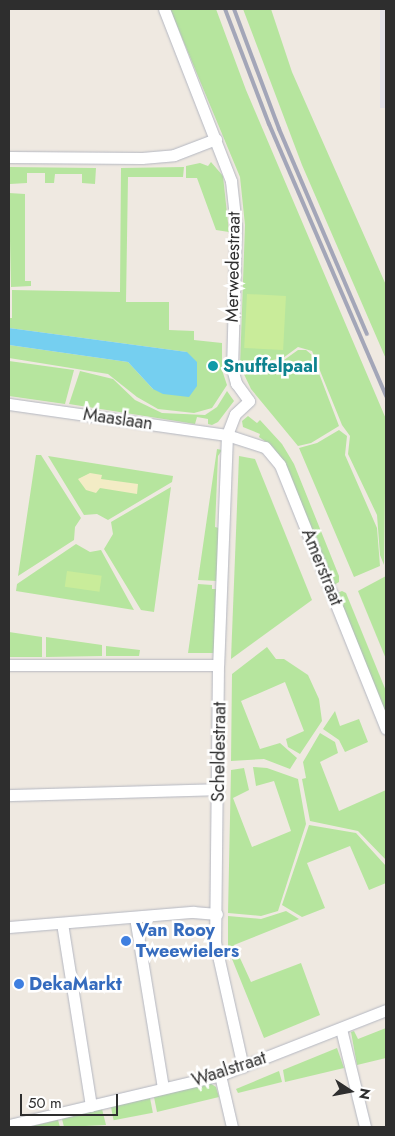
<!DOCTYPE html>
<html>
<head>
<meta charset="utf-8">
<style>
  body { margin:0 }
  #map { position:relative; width:395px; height:1136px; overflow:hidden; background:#efe9e1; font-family:Jost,sans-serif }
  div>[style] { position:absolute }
  .industrial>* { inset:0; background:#e3e1e8; transform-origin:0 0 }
  .green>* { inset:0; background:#b6e59e; transform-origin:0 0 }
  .sand>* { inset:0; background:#f3ecc5 }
  .pitch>* { inset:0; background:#c9ec9a; transform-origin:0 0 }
  .water>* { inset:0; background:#75cff0 }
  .roads { filter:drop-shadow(0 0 1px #b4b7c1) drop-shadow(0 0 1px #b4b7c1) }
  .street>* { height:11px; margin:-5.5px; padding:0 5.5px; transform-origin:5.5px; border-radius:5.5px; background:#fff }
  .rail>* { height:4px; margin:-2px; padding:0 2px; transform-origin:2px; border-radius:2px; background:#a3a6b8 }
  .dots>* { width:14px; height:14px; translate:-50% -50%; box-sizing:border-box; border:2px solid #fff; border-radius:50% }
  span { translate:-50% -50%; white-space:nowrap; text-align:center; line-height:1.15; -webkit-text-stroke:5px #fff; paint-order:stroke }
  .street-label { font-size:18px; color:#2e2e2e }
  .culture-label { font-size:18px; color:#0d838f; font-weight:700 }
  .left { translate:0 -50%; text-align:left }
  .shop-label { font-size:18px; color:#366cbe; font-weight:700 }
  .frame { position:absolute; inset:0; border:10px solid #2e2e2e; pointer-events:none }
  .north { position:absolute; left:325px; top:1066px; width:50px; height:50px; -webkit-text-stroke:4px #fff; paint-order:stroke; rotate:101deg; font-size:14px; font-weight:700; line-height:20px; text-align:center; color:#2e2e2e }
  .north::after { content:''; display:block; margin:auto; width:18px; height:22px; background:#2e2e2e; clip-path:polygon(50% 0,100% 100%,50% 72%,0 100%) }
  .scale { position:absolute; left:20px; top:1094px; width:98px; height:22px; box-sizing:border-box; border:2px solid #2e2e2e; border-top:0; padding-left:6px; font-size:15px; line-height:18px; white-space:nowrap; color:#2e2e2e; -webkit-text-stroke:4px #fff; paint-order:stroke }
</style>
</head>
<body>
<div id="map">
  <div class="industrial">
    <div style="left:380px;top:9px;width:6px;height:99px"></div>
  </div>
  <div class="green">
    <div style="clip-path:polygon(170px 9px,216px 9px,246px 90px,386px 419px,384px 565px,380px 555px,377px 515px,348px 454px,350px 436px,342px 425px,312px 351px,298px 347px,283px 358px,240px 366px,245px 225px,240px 177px)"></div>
    <div style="clip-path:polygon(243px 9px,271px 9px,292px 72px,386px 285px,386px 359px,302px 165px)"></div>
    <div style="clip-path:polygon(385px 9px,386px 9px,385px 119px)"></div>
    <div style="clip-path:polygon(211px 162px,223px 176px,229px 232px,216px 230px,197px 178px,186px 178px,186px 166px,200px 163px,208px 166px)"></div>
    <div style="clip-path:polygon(9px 167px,96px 168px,95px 184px,82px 183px,82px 174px,55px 174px,54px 183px,45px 183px,45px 173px,27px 173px,27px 183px,10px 184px)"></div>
    <div style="clip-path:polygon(184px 167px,183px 177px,128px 177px,126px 302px,169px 302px,169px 330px,194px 331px,194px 340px,222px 343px,222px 370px,227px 385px,212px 408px,194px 413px,158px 409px,137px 397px,108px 374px,9px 358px,9px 345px,128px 362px,153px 389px,187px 352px,9px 328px,9px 318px,12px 318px,12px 290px,120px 292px,121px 168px)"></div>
    <div style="clip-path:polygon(9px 193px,25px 194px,25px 281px,31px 281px,31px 286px,11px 287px)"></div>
    <div style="clip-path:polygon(298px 350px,306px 350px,312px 355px,339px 426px,311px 443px,298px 446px,251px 389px,241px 368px,284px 360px)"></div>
    <div style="clip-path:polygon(9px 361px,74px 370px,65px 404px,9px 396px)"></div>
    <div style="clip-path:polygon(80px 371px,113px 379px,135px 400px,162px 413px,205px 415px,217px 407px,227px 391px,234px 401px,218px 422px,212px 425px,208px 424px,208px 419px,197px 417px,195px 424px,69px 404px)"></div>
    <div style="clip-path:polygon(248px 416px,257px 423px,260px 420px,282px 444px,294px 464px,339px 576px,339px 582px,334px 585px,284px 462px,272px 446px,259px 437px,260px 434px,243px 427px,242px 421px)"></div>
    <div style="clip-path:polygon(339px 430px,347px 436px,345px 455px,377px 528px,380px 566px,354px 577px,299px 448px,317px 443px)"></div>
    <div style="clip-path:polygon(217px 449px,222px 450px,218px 456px,215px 527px,219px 528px,217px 581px,198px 580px)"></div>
    <div style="clip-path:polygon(36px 455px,41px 455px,81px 518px,75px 527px,74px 540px,18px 576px)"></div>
    <div style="clip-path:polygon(48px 456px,173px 476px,172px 482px,108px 520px,97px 514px,84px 515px)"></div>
    <div style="clip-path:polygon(239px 456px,255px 459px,312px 600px,231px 659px)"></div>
    <div style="clip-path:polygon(171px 487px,154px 612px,141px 610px,104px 549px,113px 534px,111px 522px)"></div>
    <div style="clip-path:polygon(76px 544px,90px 552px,101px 550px,134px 610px,16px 591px,17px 584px)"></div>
    <div style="clip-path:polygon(386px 576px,386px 659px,358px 591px)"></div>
    <div style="clip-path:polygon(198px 584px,212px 585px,212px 589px,216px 589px,214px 653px,188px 653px)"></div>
    <div style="clip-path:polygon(342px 591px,346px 593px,386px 691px,386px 715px,337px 593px)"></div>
    <div style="clip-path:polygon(9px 632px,42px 637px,42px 657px,9px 657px)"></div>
    <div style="clip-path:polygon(46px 637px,102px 645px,102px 656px,46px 657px)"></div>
    <div style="clip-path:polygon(106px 646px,140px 650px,139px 656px,106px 656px)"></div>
    <div style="clip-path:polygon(267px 647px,276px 659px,284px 659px,308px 675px,319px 699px,322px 721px,300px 754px,288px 747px,286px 739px,304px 731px,285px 682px,241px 701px,260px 749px,280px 743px,297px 758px,290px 769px,264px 759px,231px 761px,232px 674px)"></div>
    <div style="clip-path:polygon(335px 711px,340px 726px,359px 719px,368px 742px,345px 752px,339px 740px,323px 729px)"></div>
    <div style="clip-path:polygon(320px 733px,335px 742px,338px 753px,320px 762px,339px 811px,386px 790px,386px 860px,358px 831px,310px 821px,302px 779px,306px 778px,303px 762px)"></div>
    <div style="clip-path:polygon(253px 767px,267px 768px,298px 779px,306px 824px,278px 911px,261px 916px,228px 913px,231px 770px,244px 768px,249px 790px,233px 798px,252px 847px,291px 831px,274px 781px,256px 786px)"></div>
    <div style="clip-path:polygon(309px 825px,356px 833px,386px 866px,386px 883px,369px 890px,350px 846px,307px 863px,325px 908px,302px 917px,282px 905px)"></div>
    <div style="clip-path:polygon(286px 911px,299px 919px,234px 945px,251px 982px,301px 963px,320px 1015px,264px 1038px,228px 949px,228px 916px,261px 919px)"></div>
    <div style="clip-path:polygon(386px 1028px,386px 1058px,357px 1065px,351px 1032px,354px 1031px,358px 1039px)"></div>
    <div style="clip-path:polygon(337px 1048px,344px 1068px,285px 1082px,283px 1070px)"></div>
    <div style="clip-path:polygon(279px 1071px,282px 1082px,238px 1093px,236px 1089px)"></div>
    <div style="clip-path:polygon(210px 1083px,216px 1087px,219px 1097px,157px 1112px,154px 1097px)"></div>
    <div style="left:150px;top:1098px;width:15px;height:40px;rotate:79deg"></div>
    <div style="clip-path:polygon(102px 1109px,106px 1125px,64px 1127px,62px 1119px)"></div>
    <div style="clip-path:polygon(58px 1120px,60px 1127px,28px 1127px)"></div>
  </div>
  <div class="sand">
    <div style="clip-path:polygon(90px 473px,102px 475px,101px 479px,138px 484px,137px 494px,100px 488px,96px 493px,86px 490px,78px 479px)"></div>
  </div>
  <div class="pitch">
    <div style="left:247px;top:294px;width:39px;height:54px;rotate:3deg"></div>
    <div style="left:67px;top:571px;width:35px;height:16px;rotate:8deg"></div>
  </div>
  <div class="water">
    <div style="clip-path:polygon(9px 328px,187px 352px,197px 362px,197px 386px,189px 397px,163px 394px,153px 389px,128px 362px,9px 345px)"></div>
  </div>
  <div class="roads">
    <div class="street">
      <div style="left:164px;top:9px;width:185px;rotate:68.7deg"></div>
      <div style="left:231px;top:181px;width:45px;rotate:83.7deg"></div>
      <div style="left:236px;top:226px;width:142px;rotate:91.6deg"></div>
      <div style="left:232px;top:368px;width:16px;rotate:75deg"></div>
      <div style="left:236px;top:383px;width:22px;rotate:54deg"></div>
      <div style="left:249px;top:401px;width:19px;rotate:137deg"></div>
      <div style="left:235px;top:414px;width:22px;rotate:111deg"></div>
      <div style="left:227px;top:435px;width:230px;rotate:92.2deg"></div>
      <div style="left:218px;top:665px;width:277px;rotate:90.6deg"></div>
      <div style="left:215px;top:942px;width:128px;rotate:77.4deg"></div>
      <div style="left:9px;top:157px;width:133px;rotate:0.4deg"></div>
      <div style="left:142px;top:158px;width:32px;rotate:-5deg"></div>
      <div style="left:174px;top:155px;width:45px;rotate:-20.9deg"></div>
      <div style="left:9px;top:404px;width:220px;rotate:8.1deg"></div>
      <div style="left:227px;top:435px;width:40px;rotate:18deg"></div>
      <div style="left:265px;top:447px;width:23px;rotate:50deg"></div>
      <div style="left:280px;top:465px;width:284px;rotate:68.1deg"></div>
      <div style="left:9px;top:665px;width:209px"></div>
      <div style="left:9px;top:795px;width:209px;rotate:-1.6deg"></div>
      <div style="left:135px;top:917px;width:173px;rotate:80.7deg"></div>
      <div style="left:62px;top:923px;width:185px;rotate:81deg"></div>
      <div style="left:9px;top:927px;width:185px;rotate:-4.7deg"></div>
      <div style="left:193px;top:912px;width:24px;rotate:5deg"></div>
      <div style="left:341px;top:1029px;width:101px;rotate:76.2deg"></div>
      <div style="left:220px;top:1075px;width:53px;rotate:77deg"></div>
      <div style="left:9px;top:1125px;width:217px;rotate:-13.3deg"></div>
      <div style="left:220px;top:1075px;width:178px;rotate:-21.4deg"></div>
    </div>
  </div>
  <div class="rail">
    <div style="left:225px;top:9px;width:123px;rotate:69.1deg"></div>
    <div style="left:269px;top:124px;width:296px;rotate:66.7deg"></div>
    <div style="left:234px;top:9px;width:128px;rotate:69.4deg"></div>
    <div style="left:279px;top:129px;width:223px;rotate:66.8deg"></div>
  </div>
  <div class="dots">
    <div style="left:213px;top:366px;background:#0f9aa8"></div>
    <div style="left:126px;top:941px;background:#3f7fe0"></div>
    <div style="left:19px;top:984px;background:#3f7fe0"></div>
  </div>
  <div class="street-label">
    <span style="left:233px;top:267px;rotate:-89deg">Merwedestraat</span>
    <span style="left:118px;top:419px;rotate:8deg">Maaslaan</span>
    <span style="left:322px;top:567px;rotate:68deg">Amerstraat</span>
    <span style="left:219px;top:752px;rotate:-89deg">Scheldestraat</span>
    <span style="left:229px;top:1069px;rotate:-18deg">Waalstraat</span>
  </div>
  <div class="culture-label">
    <span class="left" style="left:223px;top:366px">Snuffelpaal</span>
  </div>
  <div class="shop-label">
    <span class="left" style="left:136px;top:941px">Van Rooy<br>Tweewielers</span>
    <span class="left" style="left:29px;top:984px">DekaMarkt</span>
  </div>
  <div class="frame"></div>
  <div class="north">N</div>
  <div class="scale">50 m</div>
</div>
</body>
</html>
